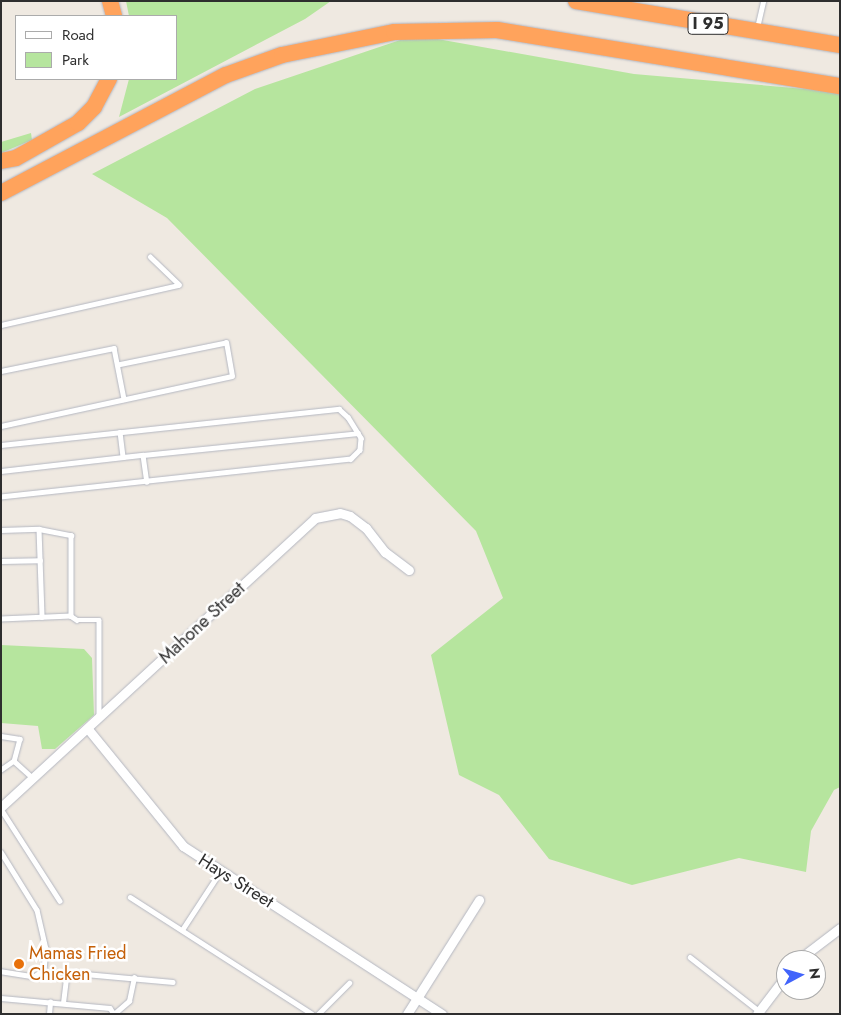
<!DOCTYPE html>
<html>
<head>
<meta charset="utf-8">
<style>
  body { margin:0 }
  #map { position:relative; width:841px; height:1015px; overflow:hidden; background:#efe9e1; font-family:Jost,sans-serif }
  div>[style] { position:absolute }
  .green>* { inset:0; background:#b6e59e }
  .roads { filter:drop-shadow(0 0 1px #b4b7c1) drop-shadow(0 0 1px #b4b7c1) }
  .lane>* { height:4.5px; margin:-2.25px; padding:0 2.25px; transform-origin:2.25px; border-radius:2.25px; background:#fff }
  .street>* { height:9px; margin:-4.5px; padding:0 4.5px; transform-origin:4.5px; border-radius:4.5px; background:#fff }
  .highway>* { height:16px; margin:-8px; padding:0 8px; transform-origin:8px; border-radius:8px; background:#ffa35c }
  .dots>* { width:14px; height:14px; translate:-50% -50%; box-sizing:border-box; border:2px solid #fff; border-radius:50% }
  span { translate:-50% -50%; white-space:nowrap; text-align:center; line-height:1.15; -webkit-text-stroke:5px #fff; paint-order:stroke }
  .shield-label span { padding:1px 4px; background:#fff; border:1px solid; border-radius:4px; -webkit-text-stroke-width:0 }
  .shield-label { font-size:16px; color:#2e2e2e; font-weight:700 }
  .street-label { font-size:18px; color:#2e2e2e }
  .food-label { font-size:18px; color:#c56008 }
  .left { translate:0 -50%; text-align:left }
  .frame { position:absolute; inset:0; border:2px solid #2e2e2e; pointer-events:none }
  .legend { position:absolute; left:15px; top:15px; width:162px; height:65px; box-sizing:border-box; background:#fff; border:1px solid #ababab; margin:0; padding:6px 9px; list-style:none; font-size:15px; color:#2e2e2e }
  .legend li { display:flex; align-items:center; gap:10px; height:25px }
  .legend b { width:25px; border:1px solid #ababab }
  .north { position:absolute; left:776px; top:950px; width:50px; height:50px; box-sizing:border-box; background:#fff; border:1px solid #ababab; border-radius:50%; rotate:84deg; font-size:14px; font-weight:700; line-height:20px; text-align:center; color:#2e2e2e }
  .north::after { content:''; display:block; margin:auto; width:18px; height:22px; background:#4264fb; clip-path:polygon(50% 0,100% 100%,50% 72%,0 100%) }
</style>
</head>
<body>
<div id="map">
  <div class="green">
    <div style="clip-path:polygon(126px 1px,331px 1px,305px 19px,119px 117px,129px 79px,176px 79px,176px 16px,129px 16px)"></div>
    <div style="clip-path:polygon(415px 35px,634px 74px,840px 92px,840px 787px,834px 790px,811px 831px,806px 872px,739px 858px,632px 885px,549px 859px,499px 795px,459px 775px,431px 655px,503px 598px,476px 531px,167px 218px,92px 174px,255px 89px)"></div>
    <div style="clip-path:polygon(31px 133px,32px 140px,1px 153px,1px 142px)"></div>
    <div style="clip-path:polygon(1px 645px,84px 649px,92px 658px,94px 715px,55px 749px,42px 749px,38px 726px,1px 723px)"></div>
  </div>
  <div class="roads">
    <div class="lane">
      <div style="left:757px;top:28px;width:28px;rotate:-77deg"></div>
      <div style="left:1px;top:325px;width:182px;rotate:-12.7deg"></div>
      <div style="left:179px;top:285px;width:40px;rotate:-136deg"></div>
      <div style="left:1px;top:371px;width:115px;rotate:-11.5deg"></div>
      <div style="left:114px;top:348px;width:52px;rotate:78.9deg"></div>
      <div style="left:1px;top:426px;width:236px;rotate:-12.2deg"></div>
      <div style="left:232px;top:376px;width:34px;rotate:-100deg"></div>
      <div style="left:226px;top:343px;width:110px;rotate:168.5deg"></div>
      <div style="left:120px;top:432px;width:25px;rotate:83deg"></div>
      <div style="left:123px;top:457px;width:20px;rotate:-6deg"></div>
      <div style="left:143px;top:455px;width:27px;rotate:82deg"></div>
      <div style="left:1px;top:445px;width:340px;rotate:-6.1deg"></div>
      <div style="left:339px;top:409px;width:12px;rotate:42deg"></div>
      <div style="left:348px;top:417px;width:25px;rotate:58deg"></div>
      <div style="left:361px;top:438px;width:12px;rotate:95deg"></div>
      <div style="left:360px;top:450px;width:13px;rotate:135deg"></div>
      <div style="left:351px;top:459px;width:352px;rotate:173.8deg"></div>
      <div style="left:143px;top:455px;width:216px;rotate:-5.8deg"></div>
      <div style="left:1px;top:471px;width:123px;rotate:-6.5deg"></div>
      <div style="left:39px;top:529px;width:88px;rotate:88deg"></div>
      <div style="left:1px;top:530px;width:38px;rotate:-2deg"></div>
      <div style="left:39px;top:529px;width:33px;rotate:11deg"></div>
      <div style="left:71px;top:535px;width:81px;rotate:90deg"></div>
      <div style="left:71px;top:616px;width:70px;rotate:177.5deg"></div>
      <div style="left:1px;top:561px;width:39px;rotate:-1deg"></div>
      <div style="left:71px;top:616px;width:7px;rotate:34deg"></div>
      <div style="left:77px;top:620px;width:22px"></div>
      <div style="left:99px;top:620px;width:97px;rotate:90deg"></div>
      <div style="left:1px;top:736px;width:19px;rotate:9deg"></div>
      <div style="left:20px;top:739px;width:23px;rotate:105deg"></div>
      <div style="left:14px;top:761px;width:16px;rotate:145deg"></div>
      <div style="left:14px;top:761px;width:25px;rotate:42deg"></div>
      <div style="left:1px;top:809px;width:109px;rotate:57.3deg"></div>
      <div style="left:1px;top:852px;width:68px;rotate:58.2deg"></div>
      <div style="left:37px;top:910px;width:39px;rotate:77deg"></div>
      <div style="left:46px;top:948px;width:22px;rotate:95deg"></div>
      <div style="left:44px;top:970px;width:12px;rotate:145deg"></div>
      <div style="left:34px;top:977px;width:33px;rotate:-171deg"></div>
      <div style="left:130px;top:897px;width:216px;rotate:32.7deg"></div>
      <div style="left:182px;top:930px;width:69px;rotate:-56.8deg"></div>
      <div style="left:690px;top:957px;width:88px;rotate:38deg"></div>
      <div style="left:1px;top:998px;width:109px;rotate:5.2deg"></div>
      <div style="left:110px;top:1008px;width:7px;rotate:56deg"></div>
      <div style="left:63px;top:1003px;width:23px;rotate:-83deg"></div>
      <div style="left:66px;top:980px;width:11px;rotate:-41deg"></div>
      <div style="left:74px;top:973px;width:99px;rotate:5.2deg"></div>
      <div style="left:49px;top:1014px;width:12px;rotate:-85deg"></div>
      <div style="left:114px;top:1014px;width:20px;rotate:-41deg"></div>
      <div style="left:129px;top:1001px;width:24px;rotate:-78deg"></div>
      <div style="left:318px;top:1014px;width:44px;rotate:-45deg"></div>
    </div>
    <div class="street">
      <div style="left:88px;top:729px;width:151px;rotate:50.9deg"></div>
      <div style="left:183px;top:846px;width:309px;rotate:33deg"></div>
      <div style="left:1px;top:807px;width:427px;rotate:-42.6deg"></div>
      <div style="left:315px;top:518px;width:25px;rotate:-11deg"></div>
      <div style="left:340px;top:513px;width:10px;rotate:17deg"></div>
      <div style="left:350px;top:516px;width:20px;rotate:37deg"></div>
      <div style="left:366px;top:528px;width:31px;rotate:52deg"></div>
      <div style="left:385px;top:552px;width:30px;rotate:37deg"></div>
      <div style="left:798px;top:960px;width:53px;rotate:-37.3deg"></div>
      <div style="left:407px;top:1014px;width:135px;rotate:-57.7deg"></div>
      <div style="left:757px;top:1014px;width:48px;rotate:-52.7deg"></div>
    </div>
    <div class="highway">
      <div style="left:110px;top:1px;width:16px;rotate:75deg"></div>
      <div style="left:576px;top:1px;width:268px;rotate:9.5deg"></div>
      <div style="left:1px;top:161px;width:15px;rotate:-11deg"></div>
      <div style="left:16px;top:158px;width:71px;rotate:-29.4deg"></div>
      <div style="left:78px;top:123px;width:23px;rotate:-45deg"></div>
      <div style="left:94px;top:107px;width:32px;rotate:-62deg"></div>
      <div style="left:1px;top:193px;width:254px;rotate:-27.7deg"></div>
      <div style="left:226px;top:75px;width:59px;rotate:-19.7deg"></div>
      <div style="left:282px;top:55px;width:114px;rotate:-11.6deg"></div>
      <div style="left:394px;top:32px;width:103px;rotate:-1.1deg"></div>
      <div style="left:497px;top:30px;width:348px;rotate:9.3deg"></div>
    </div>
  </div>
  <div class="dots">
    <div style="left:19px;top:964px;background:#e8710a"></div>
  </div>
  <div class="shield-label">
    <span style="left:708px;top:24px">I 95</span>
  </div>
  <div class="street-label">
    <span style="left:202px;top:623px;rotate:-43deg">Mahone Street</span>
    <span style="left:236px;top:881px;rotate:32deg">Hays Street</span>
  </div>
  <div class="food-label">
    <span class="left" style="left:29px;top:964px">Mamas Fried<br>Chicken</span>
  </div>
  <div class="frame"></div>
  <ul class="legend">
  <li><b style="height:6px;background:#fff"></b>Road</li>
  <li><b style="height:14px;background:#b6e59e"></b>Park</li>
  </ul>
  <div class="north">N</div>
</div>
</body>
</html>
